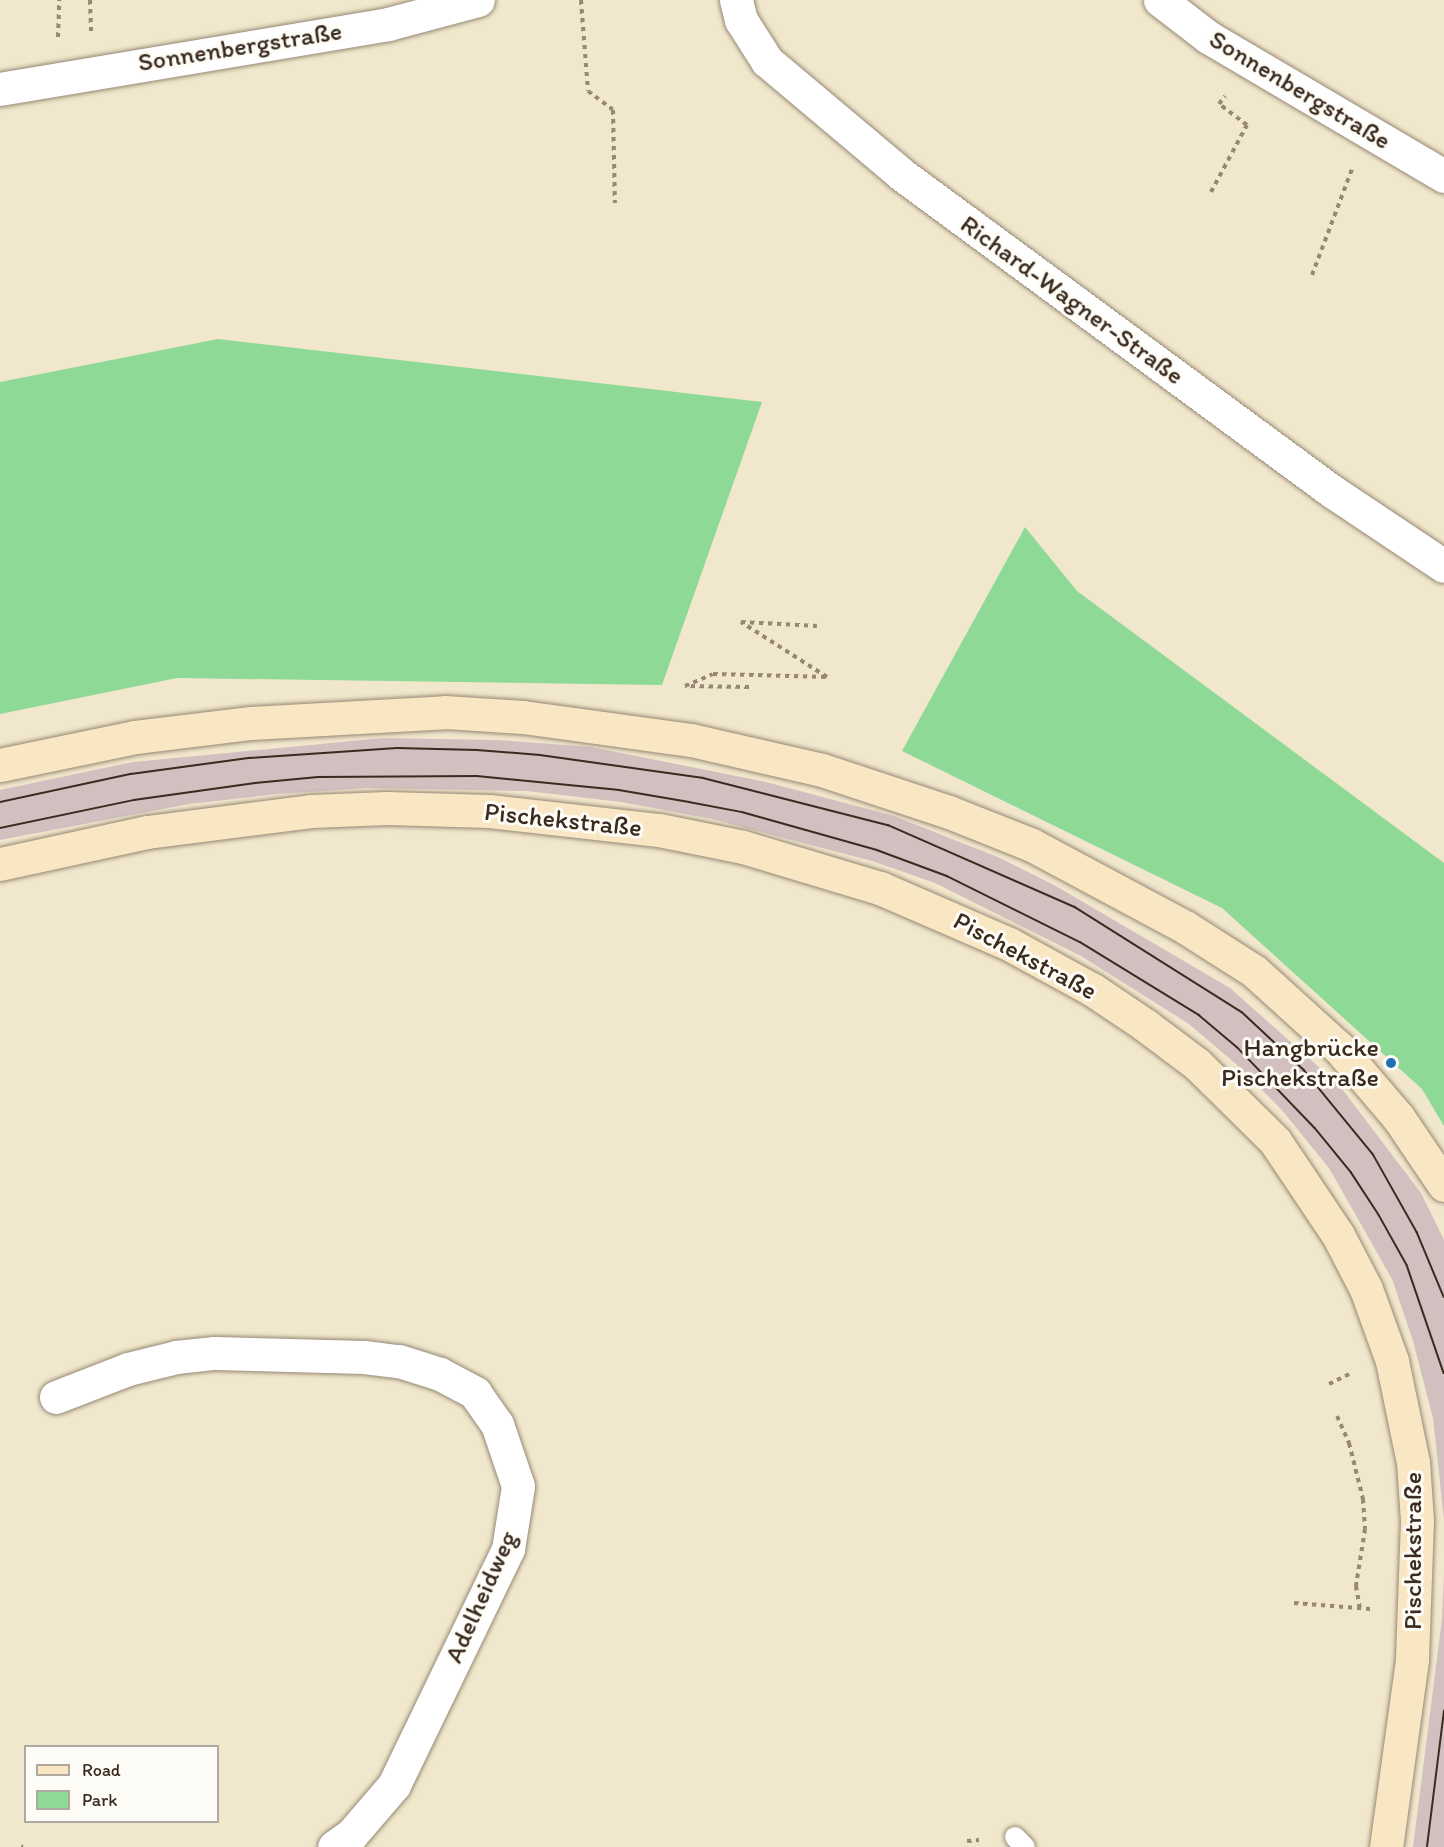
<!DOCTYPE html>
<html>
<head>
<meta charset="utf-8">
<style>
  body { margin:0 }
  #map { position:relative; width:1444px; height:1847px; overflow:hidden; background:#f1e7cc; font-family:Itim,sans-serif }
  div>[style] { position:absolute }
  .industrial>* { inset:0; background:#d2bfc0 }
  .green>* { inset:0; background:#8ed996 }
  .path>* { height:4px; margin-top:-2px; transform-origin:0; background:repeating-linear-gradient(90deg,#968875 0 4.5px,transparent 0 9px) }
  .roads { filter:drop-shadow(0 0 2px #968875) drop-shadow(0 0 2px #968875) }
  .service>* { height:20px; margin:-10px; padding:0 10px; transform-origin:10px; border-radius:10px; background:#fff }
  .minor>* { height:33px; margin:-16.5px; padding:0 16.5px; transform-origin:16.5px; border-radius:16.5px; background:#fff }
  .tertiary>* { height:33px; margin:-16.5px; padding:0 16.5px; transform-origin:16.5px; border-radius:16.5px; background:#fff }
  .secondary>* { height:33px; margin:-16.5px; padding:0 16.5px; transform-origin:16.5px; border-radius:16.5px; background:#f9e7c3 }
  .tram>* { height:1.5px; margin:-0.75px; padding:0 0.75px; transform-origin:0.75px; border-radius:0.75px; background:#3b2a1e }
  .dots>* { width:16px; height:16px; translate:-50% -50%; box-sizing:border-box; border:3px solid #fdfcf7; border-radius:50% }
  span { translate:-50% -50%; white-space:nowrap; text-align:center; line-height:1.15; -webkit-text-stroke:6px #fdfcf7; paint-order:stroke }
  .street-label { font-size:26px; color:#3b2a1e }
  .poi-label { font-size:26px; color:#3b2a1e }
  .right { translate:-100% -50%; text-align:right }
  .legend { position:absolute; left:24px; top:1745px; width:195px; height:78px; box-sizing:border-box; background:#fdfcf7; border:2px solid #afa8a0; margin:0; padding:8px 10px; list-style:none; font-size:18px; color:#3b2a1e }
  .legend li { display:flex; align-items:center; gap:12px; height:30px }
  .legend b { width:30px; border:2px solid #afa8a0 }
</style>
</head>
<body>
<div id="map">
  <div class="industrial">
    <div style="clip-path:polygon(383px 738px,498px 740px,591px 747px,766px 782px,894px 816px,1000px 858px,1054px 885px,1230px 988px,1339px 1085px,1421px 1193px,1444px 1240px,1444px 1520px,1433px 1418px,1413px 1341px,1392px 1279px,1329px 1168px,1281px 1109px,1236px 1064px,1189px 1024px,1081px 956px,935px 883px,872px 861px,712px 819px,621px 802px,527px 791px,368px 788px,277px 794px,189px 804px,0 840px,0 790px,9px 788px,133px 762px)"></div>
    <div style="clip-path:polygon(1444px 1574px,1444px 1847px,1413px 1847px,1442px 1619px)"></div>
  </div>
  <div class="green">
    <div style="clip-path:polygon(218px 339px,762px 402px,662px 685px,177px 678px,0 714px,0 382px)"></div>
    <div style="clip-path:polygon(1025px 527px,1077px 591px,1444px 863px,1444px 1126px,1422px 1089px,1222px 908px,902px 751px)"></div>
  </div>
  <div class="path">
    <div style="left:90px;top:0;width:31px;rotate:88deg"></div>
    <div style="left:581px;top:0;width:91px;rotate:85.6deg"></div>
    <div style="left:588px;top:91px;width:31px;rotate:37deg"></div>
    <div style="left:613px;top:110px;width:93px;rotate:88.8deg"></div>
    <div style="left:58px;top:37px;width:37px;rotate:-88deg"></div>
    <div style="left:1211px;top:192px;width:76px;rotate:-61.8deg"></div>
    <div style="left:1247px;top:125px;width:35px;rotate:-143deg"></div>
    <div style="left:1219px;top:104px;width:10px;rotate:-53deg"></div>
    <div style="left:1312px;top:275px;width:113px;rotate:-69.3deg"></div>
    <div style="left:749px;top:687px;width:64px;rotate:-179.1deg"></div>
    <div style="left:685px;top:686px;width:30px;rotate:-23deg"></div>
    <div style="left:713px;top:674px;width:114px;rotate:1.5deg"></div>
    <div style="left:827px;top:677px;width:102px;rotate:-147.4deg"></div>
    <div style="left:741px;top:622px;width:76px;rotate:3deg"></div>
    <div style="left:1329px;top:1384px;width:25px;rotate:-26deg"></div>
    <div style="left:1337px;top:1416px;width:30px;rotate:66deg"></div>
    <div style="left:1349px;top:1443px;width:58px;rotate:76deg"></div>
    <div style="left:1363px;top:1499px;width:30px;rotate:86deg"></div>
    <div style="left:1365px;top:1529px;width:58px;rotate:99deg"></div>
    <div style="left:1356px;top:1586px;width:22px;rotate:80deg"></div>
    <div style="left:1294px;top:1603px;width:77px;rotate:4.5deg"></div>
    <div style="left:967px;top:1841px;width:12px;rotate:-5deg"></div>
    <div style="left:21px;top:1846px;width:2px;rotate:27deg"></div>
  </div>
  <div class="roads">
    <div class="service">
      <div style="left:1015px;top:1837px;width:14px;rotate:45deg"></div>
    </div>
    <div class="minor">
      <div style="left:0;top:89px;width:393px;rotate:-9.5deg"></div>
      <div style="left:388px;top:24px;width:93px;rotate:-14.9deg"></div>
      <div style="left:56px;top:1397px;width:77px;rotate:-21.3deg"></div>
      <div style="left:128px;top:1369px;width:49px;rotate:-14deg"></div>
      <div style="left:176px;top:1357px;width:39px;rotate:-6deg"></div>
      <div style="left:215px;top:1353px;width:149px;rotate:1.5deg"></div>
      <div style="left:364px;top:1357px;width:35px;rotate:7deg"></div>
      <div style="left:399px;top:1361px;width:43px;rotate:17.6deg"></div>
      <div style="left:440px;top:1374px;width:40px;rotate:28deg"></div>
      <div style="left:475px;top:1393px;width:38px;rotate:55deg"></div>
      <div style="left:497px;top:1424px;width:65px;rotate:71.3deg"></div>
      <div style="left:518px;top:1486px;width:64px;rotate:99deg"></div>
      <div style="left:508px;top:1549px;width:262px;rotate:115.8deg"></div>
      <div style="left:394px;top:1785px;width:65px;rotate:130.6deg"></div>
      <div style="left:352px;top:1834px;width:22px;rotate:144deg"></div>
    </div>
    <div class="tertiary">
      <div style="left:736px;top:0;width:21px;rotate:76deg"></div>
      <div style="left:741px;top:20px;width:49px;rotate:57.6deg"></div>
      <div style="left:767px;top:61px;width:175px;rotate:40.1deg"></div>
      <div style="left:901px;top:174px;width:536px;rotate:36.36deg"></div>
      <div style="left:1333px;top:492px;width:133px;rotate:33.7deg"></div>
      <div style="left:1160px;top:0;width:61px;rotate:37.6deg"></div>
      <div style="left:1208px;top:37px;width:274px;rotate:30.5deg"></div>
    </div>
    <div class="secondary">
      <div style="left:0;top:765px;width:138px;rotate:-11.7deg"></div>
      <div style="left:135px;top:737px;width:117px;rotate:-6.9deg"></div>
      <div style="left:251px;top:723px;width:194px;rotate:-3.2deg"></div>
      <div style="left:445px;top:712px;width:78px;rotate:3.7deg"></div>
      <div style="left:523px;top:717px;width:170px;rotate:7.8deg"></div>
      <div style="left:691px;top:740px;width:134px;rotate:12.9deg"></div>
      <div style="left:822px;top:770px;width:134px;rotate:18.3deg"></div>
      <div style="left:949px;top:812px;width:89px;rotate:21.7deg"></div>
      <div style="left:1032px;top:845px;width:174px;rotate:28.2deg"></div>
      <div style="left:1185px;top:927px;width:82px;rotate:32.5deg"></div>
      <div style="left:1254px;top:971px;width:115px;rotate:42.2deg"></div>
      <div style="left:1339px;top:1048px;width:91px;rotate:49.5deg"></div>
      <div style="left:1398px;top:1117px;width:82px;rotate:55.9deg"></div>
      <div style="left:0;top:864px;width:150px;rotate:-12.3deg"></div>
      <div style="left:147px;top:832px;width:165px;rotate:-7.3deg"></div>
      <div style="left:311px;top:811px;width:76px;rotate:-2.3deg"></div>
      <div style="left:387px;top:808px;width:102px;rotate:1.7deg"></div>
      <div style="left:489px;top:811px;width:171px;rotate:6.4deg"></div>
      <div style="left:659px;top:830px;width:86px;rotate:11.4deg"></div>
      <div style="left:743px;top:847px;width:143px;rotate:16.7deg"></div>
      <div style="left:880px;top:888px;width:141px;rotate:23.5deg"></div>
      <div style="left:1009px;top:944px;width:96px;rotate:28.7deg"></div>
      <div style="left:1093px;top:990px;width:63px;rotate:33.9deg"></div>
      <div style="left:1145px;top:1025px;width:65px;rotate:36.9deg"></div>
      <div style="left:1197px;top:1064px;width:110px;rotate:44.6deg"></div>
      <div style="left:1275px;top:1141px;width:113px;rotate:56.2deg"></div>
      <div style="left:1338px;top:1235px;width:61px;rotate:62.6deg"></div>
      <div style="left:1366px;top:1289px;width:77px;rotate:70.1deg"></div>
      <div style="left:1392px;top:1361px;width:103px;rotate:78.3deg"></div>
      <div style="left:1413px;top:1462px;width:59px;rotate:86.1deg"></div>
      <div style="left:1417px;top:1521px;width:139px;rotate:92.1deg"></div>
      <div style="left:1412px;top:1660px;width:189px;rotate:97.9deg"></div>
    </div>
  </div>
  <div class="tram">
    <div style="left:0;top:802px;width:134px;rotate:-12.1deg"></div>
    <div style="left:131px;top:774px;width:120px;rotate:-7.7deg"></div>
    <div style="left:250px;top:758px;width:147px;rotate:-3.9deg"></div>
    <div style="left:397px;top:748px;width:80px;rotate:1.4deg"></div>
    <div style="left:477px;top:750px;width:63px;rotate:4.5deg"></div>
    <div style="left:540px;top:755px;width:165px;rotate:8deg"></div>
    <div style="left:703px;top:778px;width:191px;rotate:14.3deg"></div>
    <div style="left:888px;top:825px;width:204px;rotate:23.7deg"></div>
    <div style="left:1075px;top:907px;width:197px;rotate:32.2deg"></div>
    <div style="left:1242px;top:1012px;width:85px;rotate:43.1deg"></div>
    <div style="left:1304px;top:1070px;width:109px;rotate:50.6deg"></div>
    <div style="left:1373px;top:1154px;width:90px;rotate:60.6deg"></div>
    <div style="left:1417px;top:1232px;width:70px;rotate:67.4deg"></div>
    <div style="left:0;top:828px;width:137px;rotate:-11.8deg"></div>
    <div style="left:134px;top:800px;width:122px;rotate:-8deg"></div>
    <div style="left:255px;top:783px;width:63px;rotate:-5.4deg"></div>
    <div style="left:318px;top:777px;width:159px;rotate:-0.4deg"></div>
    <div style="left:477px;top:776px;width:143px;rotate:5.6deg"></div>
    <div style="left:619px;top:790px;width:71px;rotate:9.7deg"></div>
    <div style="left:689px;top:802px;width:54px;rotate:10.7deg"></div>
    <div style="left:742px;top:812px;width:140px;rotate:15.7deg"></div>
    <div style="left:877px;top:850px;width:75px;rotate:20.4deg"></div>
    <div style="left:947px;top:876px;width:148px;rotate:26.4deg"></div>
    <div style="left:1080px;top:942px;width:140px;rotate:31.5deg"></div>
    <div style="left:1199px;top:1015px;width:50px;rotate:40.1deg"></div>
    <div style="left:1237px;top:1047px;width:112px;rotate:46.1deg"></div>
    <div style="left:1315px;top:1128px;width:57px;rotate:50.7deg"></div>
    <div style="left:1351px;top:1172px;width:51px;rotate:56.9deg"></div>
    <div style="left:1379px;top:1215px;width:57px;rotate:60.8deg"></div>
    <div style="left:1407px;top:1265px;width:114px;rotate:71.1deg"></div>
    <div style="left:1427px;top:1847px;width:137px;rotate:-82.9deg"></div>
  </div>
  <div class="dots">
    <div style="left:1391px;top:1063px;background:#1f6fb2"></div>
  </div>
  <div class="street-label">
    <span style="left:240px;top:47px;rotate:-9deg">Sonnenbergstraße</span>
    <span style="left:1300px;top:90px;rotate:31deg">Sonnenbergstraße</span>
    <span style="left:1072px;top:300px;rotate:36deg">Richard-Wagner-Straße</span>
    <span style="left:563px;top:820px;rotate:6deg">Pischekstraße</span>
    <span style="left:1025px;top:956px;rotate:28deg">Pischekstraße</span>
    <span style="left:1413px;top:1551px;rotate:-90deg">Pischekstraße</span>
    <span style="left:481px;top:1597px;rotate:-66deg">Adelheidweg</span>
  </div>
  <div class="poi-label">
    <span class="right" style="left:1379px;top:1063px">Hangbrücke<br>Pischekstraße</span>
  </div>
  <ul class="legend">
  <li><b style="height:8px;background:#f9e7c3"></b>Road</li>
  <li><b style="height:16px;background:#8ed996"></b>Park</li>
  </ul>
</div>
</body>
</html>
